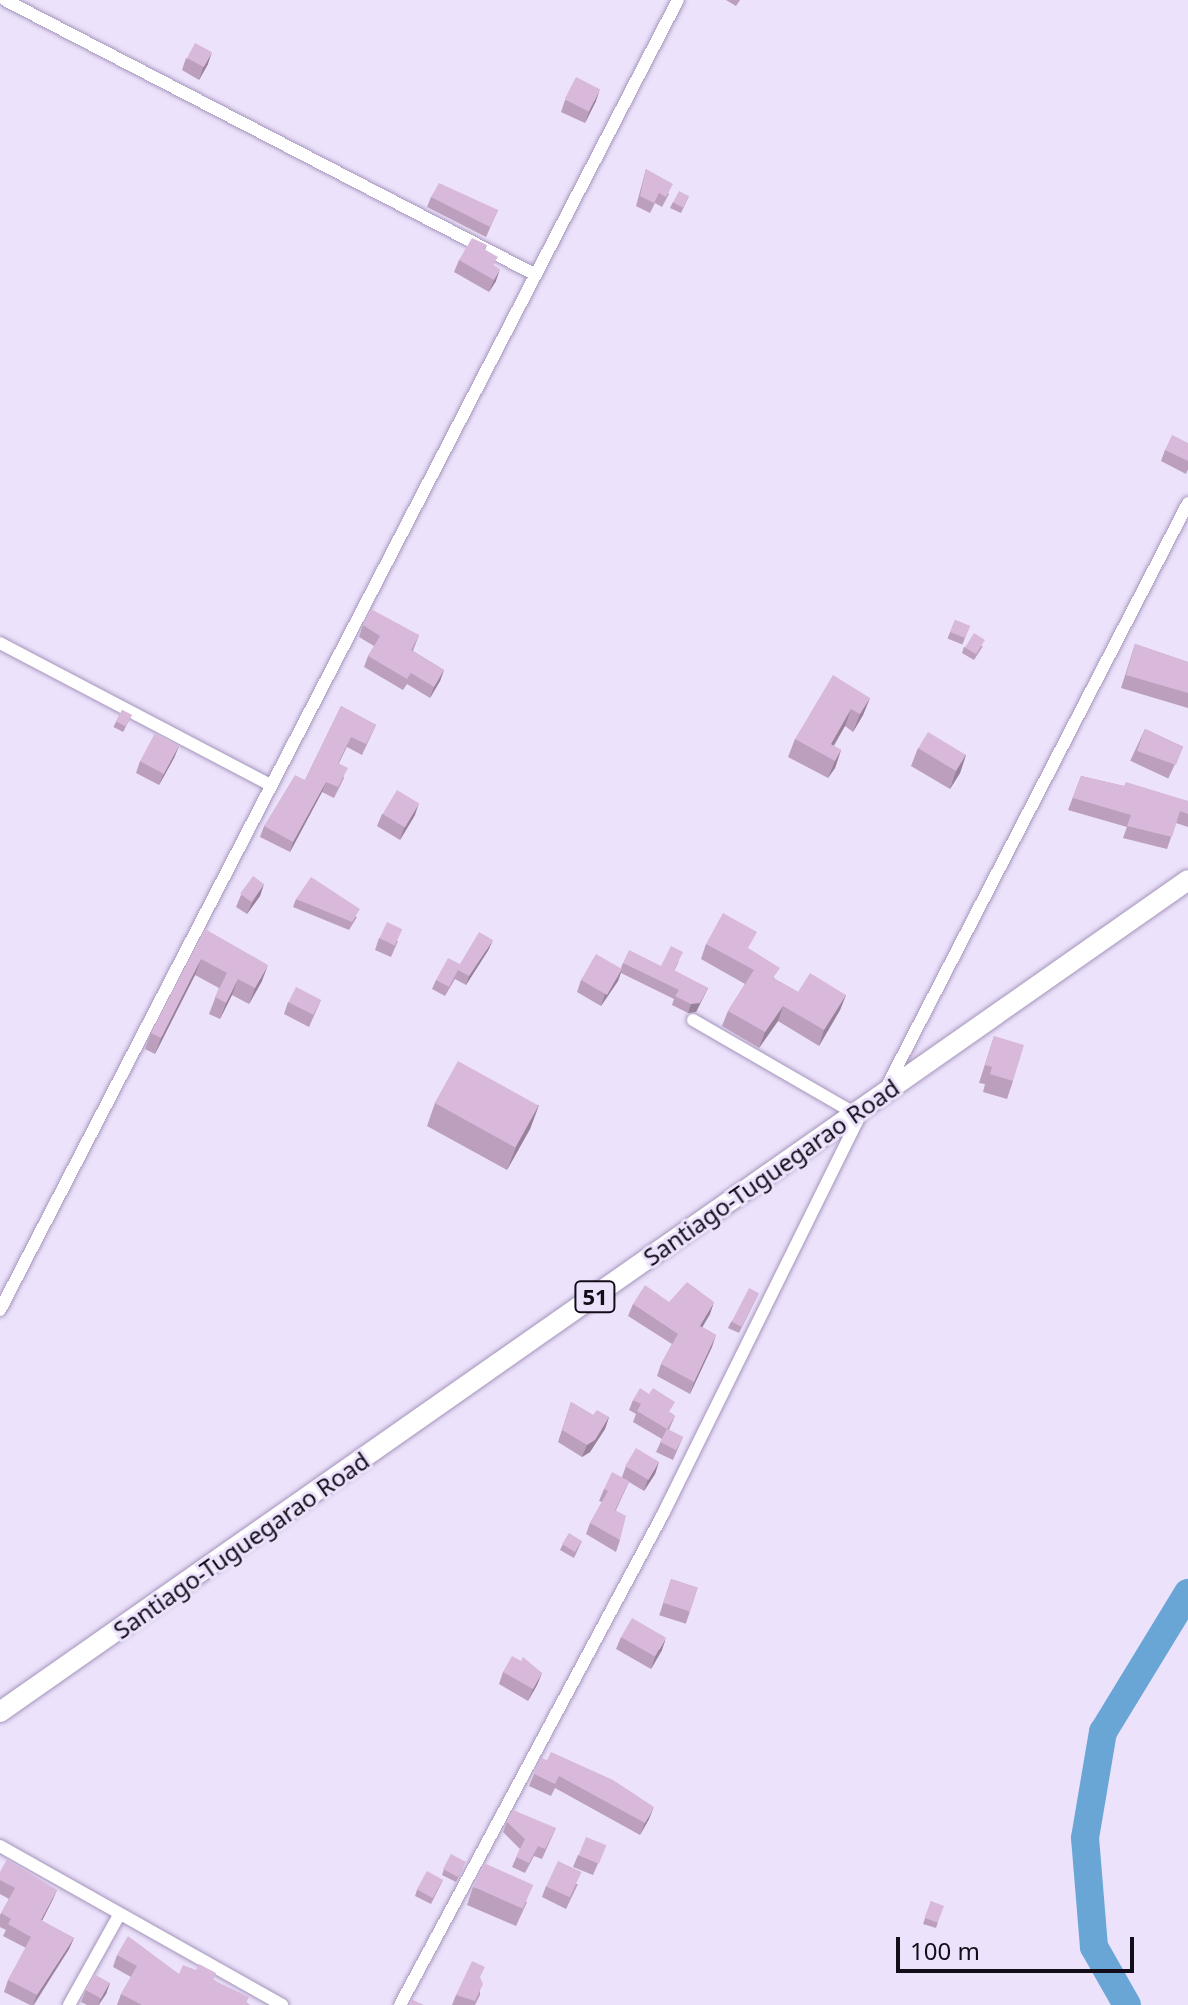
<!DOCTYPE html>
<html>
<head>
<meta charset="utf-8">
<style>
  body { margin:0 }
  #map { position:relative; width:1188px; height:2005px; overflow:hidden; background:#ece2fb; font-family:"Noto Sans",sans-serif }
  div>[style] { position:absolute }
  .river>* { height:28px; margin:-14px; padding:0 14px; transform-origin:14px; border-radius:14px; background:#69a6d6 }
  .roads { filter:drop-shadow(0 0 2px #a595bb) drop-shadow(0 0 2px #a595bb) }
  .minor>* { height:12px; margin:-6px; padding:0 6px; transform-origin:6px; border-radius:6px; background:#fff }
  .trunk>* { height:20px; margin:-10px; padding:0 10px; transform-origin:10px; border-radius:10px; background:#fff }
  .wall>* { inset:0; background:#bb9fbc; transform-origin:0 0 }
  .shaded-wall>* { inset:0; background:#988299 }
  .building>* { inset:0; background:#d9b9db; transform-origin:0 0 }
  span { translate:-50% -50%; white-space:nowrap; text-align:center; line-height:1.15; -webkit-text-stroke:6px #ece2fb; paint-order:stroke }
  .shield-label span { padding:2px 6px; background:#ece2fb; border:2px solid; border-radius:6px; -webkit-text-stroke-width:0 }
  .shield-label { font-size:22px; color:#130d1a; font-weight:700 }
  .street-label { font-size:24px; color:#130d1a }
  .scale { position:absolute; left:896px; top:1937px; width:238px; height:36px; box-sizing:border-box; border:4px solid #130d1a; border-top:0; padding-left:10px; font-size:24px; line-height:28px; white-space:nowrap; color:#130d1a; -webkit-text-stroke:6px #ece2fb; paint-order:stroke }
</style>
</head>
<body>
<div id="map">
  <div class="river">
    <div style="left:1127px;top:2005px;width:67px;rotate:-119.6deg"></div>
    <div style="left:1094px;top:1947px;width:109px;rotate:-94.7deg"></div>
    <div style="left:1085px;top:1838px;width:108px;rotate:-80.4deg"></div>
    <div style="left:1103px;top:1732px;width:163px;rotate:-58.6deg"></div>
  </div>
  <div class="roads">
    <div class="minor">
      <div style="left:5px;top:0;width:596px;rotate:27.38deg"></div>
      <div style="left:0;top:643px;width:306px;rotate:27.7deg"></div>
      <div style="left:693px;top:1020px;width:186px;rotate:30deg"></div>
      <div style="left:887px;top:1086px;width:656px;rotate:-62.69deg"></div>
      <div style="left:0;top:1310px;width:1475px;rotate:-62.64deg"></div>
      <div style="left:0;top:1846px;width:324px;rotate:29.4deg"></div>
      <div style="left:69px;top:2005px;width:103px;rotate:-60.9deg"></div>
      <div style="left:400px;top:2005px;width:557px;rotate:-61.82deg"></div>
      <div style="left:663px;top:1514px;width:449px;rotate:-63.7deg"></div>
    </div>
    <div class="trunk">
      <div style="left:0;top:1712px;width:1450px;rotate:-35deg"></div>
    </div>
  </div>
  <div class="wall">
    <div style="clip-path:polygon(726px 0,740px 0,736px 6px)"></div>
    <div style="clip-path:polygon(186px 58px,208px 64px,199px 80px,182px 70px)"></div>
    <div style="clip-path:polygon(565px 100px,596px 101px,585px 123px,561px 112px)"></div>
    <div style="clip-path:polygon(646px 169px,669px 194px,662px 207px,655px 203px,650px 213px,636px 206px)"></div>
    <div style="clip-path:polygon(689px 196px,681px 213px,670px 208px,673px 202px)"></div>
    <div style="clip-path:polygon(431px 197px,498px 210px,486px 237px,427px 207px)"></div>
    <div style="clip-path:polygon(487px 245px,485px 250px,494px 266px,496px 281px,489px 292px,454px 272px,459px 260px)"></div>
    <div style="clip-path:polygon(1188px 443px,1188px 469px,1186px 474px,1161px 461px,1165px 450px)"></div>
    <div style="left:955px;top:620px;width:16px;height:20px;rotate:22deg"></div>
    <div style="clip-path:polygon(363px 625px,419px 635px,413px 651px,444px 670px,440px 681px,430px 698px,407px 684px,403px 690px,364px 667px,368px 656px,374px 646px,359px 637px)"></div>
    <div style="clip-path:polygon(1135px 644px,1188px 662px,1188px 708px,1121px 688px)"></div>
    <div style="clip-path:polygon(983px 646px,974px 660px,962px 653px,964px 647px)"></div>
    <div style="clip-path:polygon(870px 698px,863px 715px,853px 732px,845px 726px,834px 746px,841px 750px,835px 768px,828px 778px,788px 757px,795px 739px)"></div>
    <div style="clip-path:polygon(341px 706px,376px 725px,362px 755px,347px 747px,339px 763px,344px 778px,334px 798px,322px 792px,290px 852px,260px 837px,264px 826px,305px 780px)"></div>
    <div style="left:122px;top:710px;width:11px;height:19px;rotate:27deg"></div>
    <div style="left:1145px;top:729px;width:42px;height:35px;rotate:25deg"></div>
    <div style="clip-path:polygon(179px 746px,174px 758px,159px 785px,136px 773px,140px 761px)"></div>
    <div style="clip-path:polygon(918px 748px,966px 755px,960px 773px,950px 789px,911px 766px)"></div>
    <div style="clip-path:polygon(1081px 776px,1188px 801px,1188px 827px,1176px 823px,1167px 849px,1123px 838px,1127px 827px,1068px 810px)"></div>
    <div style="clip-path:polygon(382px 814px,415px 815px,400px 840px,377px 826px)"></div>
    <div style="clip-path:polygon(264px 884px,260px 896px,247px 914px,236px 907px,241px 895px)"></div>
    <div style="clip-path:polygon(296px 899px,357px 917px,349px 930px,293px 907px)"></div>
    <div style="clip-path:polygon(205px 929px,262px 981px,249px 1004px,232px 995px,220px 1019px,209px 1014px,219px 988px,195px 975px,155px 1054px,145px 1049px,151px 1033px)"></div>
    <div style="clip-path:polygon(379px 938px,398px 941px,391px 957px,375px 950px)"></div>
    <div style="clip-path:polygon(706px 944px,750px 950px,775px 979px,798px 992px,846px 995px,840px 1010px,819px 1046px,778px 1021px,759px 1048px,722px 1026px,728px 1011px,745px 984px,701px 959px)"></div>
    <div style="clip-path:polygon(489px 949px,466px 985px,455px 979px,445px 996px,432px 989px,436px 980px,460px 964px)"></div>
    <div style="clip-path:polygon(679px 961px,674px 971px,708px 988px,696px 1012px,688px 1013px,672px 1005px,674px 999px,621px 973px,618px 981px,601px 1006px,577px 992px,581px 980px,621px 968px,623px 963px,661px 966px)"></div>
    <div style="clip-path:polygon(321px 1000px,309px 1027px,284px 1014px,288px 1002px)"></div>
    <div style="clip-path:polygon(994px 1036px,1013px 1081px,1007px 1099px,983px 1092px,985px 1084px,979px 1083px)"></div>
    <div style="clip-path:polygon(435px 1103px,539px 1105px,530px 1129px,507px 1170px,427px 1126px)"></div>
    <div style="clip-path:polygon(759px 1293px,739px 1333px,728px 1328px,731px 1322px)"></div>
    <div style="clip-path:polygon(669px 1302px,710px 1314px,702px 1327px,716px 1335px,690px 1394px,657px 1376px,661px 1364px,672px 1344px,628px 1316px,633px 1304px)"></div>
    <div style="clip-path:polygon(633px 1400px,671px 1413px,675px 1416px,669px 1430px,683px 1437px,673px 1460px,656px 1452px,662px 1439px,633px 1422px,636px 1414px,629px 1410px)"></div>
    <div style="clip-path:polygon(571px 1402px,593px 1415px,609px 1417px,605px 1429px,590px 1452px,582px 1457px,558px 1442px)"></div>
    <div style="clip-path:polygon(659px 1462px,655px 1474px,644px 1491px,629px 1482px,616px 1510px,620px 1540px,616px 1552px,586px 1534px,590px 1523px,602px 1502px,599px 1501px,604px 1489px,622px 1477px,626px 1466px)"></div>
    <div style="clip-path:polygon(582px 1541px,574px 1558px,560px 1550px,563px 1544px)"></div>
    <div style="left:671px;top:1579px;width:28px;height:38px;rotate:18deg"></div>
    <div style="clip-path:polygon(621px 1637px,662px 1650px,651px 1669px,616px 1649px)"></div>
    <div style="clip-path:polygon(521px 1661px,542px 1673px,537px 1685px,528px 1701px,499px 1684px,503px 1672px)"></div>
    <div style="clip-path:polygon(541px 1758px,649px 1819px,640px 1835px,555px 1788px,551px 1796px,529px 1786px)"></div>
    <div style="clip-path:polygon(507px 1822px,556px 1828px,542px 1859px,534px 1856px,525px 1873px,512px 1867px,520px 1849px,503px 1832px)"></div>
    <div style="clip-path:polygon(606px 1845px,593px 1875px,573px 1867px,578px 1855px)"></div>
    <div style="clip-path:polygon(463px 1868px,456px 1882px,442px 1875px,444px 1869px)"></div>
    <div style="clip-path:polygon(0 1872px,57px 1890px,52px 1901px,42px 1921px,74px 1938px,69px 1949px,34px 2005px,30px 2005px,4px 1992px,8px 1980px,26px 1948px,3px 1936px,6px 1930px,0 1927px,0 1915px,9px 1899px,0 1894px)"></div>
    <div style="clip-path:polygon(443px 1880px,431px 1904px,415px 1896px,417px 1890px)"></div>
    <div style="clip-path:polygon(578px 1884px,566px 1909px,542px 1897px,546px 1886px)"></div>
    <div style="clip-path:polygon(473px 1887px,527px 1902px,516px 1926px,467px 1905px)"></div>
    <div style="clip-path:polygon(931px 1901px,938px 1922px,936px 1928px,923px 1924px)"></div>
    <div style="clip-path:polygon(117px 1955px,179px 1974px,214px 1980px,250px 2005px,117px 2005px,121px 1994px,131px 1977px,113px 1967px)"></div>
    <div style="clip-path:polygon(480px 1979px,480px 1995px,475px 2005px,452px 2005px,456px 1995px)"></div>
    <div style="clip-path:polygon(110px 1983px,106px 1994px,99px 2005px,87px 2005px,81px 2002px,86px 1990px)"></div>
  </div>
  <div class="shaded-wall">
    <div style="clip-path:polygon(212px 52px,208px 64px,199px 80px,203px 68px)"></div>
    <div style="clip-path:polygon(600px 89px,596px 101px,585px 123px,589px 112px)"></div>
    <div style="clip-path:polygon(500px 269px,496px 281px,489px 292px,494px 280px)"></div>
    <div style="clip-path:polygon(444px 670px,440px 681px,430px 698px,434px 687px)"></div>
    <div style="clip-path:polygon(870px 698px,863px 715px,853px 732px,860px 714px)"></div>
    <div style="clip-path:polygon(851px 709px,845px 726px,827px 756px,831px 744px)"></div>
    <div style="clip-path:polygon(179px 746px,174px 758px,159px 785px,164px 773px)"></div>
    <div style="clip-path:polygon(841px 750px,835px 768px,828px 778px,835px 761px)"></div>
    <div style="clip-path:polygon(966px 755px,960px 773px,950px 789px,956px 771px)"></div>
    <div style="clip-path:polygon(326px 782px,322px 792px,290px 852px,293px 842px)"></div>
    <div style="clip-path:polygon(419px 803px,415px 815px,400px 840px,404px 828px)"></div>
    <div style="clip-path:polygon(264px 884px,260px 896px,247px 914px,252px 903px)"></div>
    <div style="clip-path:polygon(493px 940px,489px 949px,466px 985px,469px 976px)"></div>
    <div style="clip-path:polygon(201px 959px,195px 975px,155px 1054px,161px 1038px)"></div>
    <div style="clip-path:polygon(268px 965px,262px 981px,249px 1004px,255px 988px)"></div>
    <div style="clip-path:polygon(622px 969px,618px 981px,601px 1006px,605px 994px)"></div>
    <div style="clip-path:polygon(238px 979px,232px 995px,220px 1019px,226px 1003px)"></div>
    <div style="clip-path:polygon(708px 988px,696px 1012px,688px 1013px,691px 1004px)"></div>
    <div style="clip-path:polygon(846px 995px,840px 1010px,819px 1046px,824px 1030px)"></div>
    <div style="clip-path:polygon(783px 1006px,778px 1021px,759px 1048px,765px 1032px)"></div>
    <div style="clip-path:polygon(539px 1105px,530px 1129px,507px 1170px,516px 1147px)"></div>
    <div style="clip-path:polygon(714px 1302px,710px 1314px,696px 1338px,700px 1326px)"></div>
    <div style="clip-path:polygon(716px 1335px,712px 1347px,690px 1394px,694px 1382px)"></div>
    <div style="clip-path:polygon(609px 1417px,605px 1429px,590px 1452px,582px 1457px,587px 1445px)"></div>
    <div style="clip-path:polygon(659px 1462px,655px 1474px,644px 1491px,648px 1479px)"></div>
    <div style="clip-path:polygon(666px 1638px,662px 1650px,651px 1669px,655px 1657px)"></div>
    <div style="clip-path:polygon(542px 1673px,537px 1685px,528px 1701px,533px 1689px)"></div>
    <div style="clip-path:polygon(654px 1807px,649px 1819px,640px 1835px,645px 1823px)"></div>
    <div style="clip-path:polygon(57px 1890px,52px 1901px,36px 1932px,41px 1920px)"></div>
    <div style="clip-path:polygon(74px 1938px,69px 1949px,33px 2005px,37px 1995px)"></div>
    <div style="clip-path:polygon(110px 1983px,106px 1994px,98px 2005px,101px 1998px)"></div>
  </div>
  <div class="building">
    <div style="left:195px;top:43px;width:19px;height:17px;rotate:28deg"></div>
    <div style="left:576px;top:77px;width:27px;height:25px;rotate:27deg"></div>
    <div style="clip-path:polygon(646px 169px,673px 184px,666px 197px,659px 193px,654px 203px,640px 196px)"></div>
    <div style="clip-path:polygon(439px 183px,498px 210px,490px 227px,431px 197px)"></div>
    <div style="left:679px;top:191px;width:11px;height:13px;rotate:27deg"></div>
    <div style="clip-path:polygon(472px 238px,487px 245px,484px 249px,498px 257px,493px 265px,500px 269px,494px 280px,459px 260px)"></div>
    <div style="clip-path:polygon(1172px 435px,1188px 443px,1188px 461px,1165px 450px)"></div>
    <div style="clip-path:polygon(371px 609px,419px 635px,411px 650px,444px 670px,434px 687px,411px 673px,407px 679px,368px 656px,380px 636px,363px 625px)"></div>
    <div style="left:955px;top:620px;width:16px;height:13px;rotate:22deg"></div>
    <div style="left:974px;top:633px;width:13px;height:17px;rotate:32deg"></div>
    <div style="clip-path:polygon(1135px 644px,1188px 662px,1188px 693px,1126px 675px)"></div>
    <div style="clip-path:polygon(833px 675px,870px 698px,860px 714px,851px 709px,831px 744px,841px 750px,835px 761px,795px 739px)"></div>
    <div style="clip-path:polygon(341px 706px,376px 725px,366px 744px,351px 737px,338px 763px,348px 768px,338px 787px,326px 782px,293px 842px,264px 826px,295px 775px,305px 780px)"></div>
    <div style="left:122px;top:710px;width:11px;height:13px;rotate:27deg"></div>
    <div style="clip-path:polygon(1145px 729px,1183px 747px,1176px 765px,1137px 751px)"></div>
    <div style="left:928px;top:732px;width:44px;height:19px;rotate:31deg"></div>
    <div style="left:155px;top:733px;width:27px;height:32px;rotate:28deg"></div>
    <div style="clip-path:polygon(1081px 776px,1124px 786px,1126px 782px,1188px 801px,1188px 814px,1180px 811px,1172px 837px,1127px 826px,1131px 815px,1073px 798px)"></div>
    <div style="left:397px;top:790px;width:26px;height:28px;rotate:31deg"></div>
    <div style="left:253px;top:876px;width:14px;height:22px;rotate:36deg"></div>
    <div style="clip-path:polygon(311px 877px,360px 909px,352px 922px,296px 899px)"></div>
    <div style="clip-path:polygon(723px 913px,757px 932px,748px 948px,780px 968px,773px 978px,798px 992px,810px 973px,846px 995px,824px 1030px,783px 1006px,765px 1032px,728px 1011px,754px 970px,706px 944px)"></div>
    <div style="left:387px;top:922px;width:17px;height:18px;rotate:25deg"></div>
    <div style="clip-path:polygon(205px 929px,268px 965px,255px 988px,238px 979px,226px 1003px,215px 997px,227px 973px,201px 959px,161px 1038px,151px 1033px)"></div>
    <div style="clip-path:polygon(479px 932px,493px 940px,469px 976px,458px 970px,449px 987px,436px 980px,448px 958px,460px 964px)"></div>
    <div style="clip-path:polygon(671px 946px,683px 952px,674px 970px,708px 988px,700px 1003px,691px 1004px,675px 996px,679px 990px,623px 963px,629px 950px,661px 966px)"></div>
    <div style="left:596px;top:954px;width:30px;height:30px;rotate:30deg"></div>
    <div style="left:296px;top:987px;width:28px;height:17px;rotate:27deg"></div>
    <div style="clip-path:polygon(994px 1036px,1024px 1045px,1013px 1081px,990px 1074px,992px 1067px,985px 1065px)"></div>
    <div style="left:458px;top:1061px;width:92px;height:48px;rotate:29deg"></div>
    <div style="clip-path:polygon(687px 1282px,714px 1302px,700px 1326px,716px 1335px,694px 1382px,661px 1364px,678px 1334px,633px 1304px,645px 1285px,669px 1302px)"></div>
    <div style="left:749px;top:1288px;width:11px;height:38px;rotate:27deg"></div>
    <div style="clip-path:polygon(640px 1388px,649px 1394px,653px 1388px,675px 1402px,669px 1412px,675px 1416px,667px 1429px,683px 1437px,676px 1450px,660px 1442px,667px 1429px,637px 1411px,641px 1404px,633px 1400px)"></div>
    <div style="clip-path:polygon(571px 1402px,593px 1415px,597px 1410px,609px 1417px,595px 1440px,587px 1445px,562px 1430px)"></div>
    <div style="left:636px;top:1448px;width:27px;height:21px;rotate:31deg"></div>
    <div style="clip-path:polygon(612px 1472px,629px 1481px,615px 1510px,626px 1516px,620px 1540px,590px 1523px,608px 1491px,604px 1489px)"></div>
    <div style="left:569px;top:1533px;width:15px;height:13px;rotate:32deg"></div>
    <div style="left:671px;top:1579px;width:28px;height:25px;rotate:18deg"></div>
    <div style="left:632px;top:1618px;width:39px;height:22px;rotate:30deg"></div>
    <div style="clip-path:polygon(512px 1656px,521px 1661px,523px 1657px,542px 1673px,533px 1689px,503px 1672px)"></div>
    <div style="clip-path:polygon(551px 1752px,613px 1780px,654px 1807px,645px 1823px,559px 1776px,555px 1784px,534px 1774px,541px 1758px,547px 1760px)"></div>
    <div style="clip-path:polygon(513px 1810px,556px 1828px,545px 1849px,538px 1846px,529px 1863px,516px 1857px,525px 1839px,507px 1822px)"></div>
    <div style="left:586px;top:1837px;width:22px;height:20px;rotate:22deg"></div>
    <div style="left:451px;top:1854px;width:17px;height:17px;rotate:28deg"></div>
    <div style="clip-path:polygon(7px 1859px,57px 1890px,41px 1920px,74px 1938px,37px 1995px,8px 1980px,31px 1937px,8px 1924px,11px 1919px,1px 1913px,15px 1888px,0 1880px,0 1872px)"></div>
    <div style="left:558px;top:1861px;width:26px;height:28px;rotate:25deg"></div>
    <div style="left:484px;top:1863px;width:54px;height:26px;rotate:24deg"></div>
    <div style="left:427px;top:1871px;width:18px;height:21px;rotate:29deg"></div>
    <div style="left:931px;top:1901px;width:14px;height:18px;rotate:21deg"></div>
    <div style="clip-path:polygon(128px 1936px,179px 1974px,183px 1965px,196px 1970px,199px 1964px,216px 1973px,213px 1980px,249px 1997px,246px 2003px,250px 2005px,142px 2005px,121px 1994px,137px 1966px,117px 1955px)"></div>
    <div style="clip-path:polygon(472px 1961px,485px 1967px,480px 1977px,483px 1984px,475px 2001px,456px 1995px)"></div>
    <div style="left:94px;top:1974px;width:18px;height:18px;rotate:29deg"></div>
    <div style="clip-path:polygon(411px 1999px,424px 2005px,409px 2005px)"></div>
  </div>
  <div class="shield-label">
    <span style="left:595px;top:1297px">51</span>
  </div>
  <div class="street-label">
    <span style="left:771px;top:1172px;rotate:-35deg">Santiago-Tuguegarao Road</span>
    <span style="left:241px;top:1545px;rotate:-35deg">Santiago-Tuguegarao Road</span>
  </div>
  <div class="scale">100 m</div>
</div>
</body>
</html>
